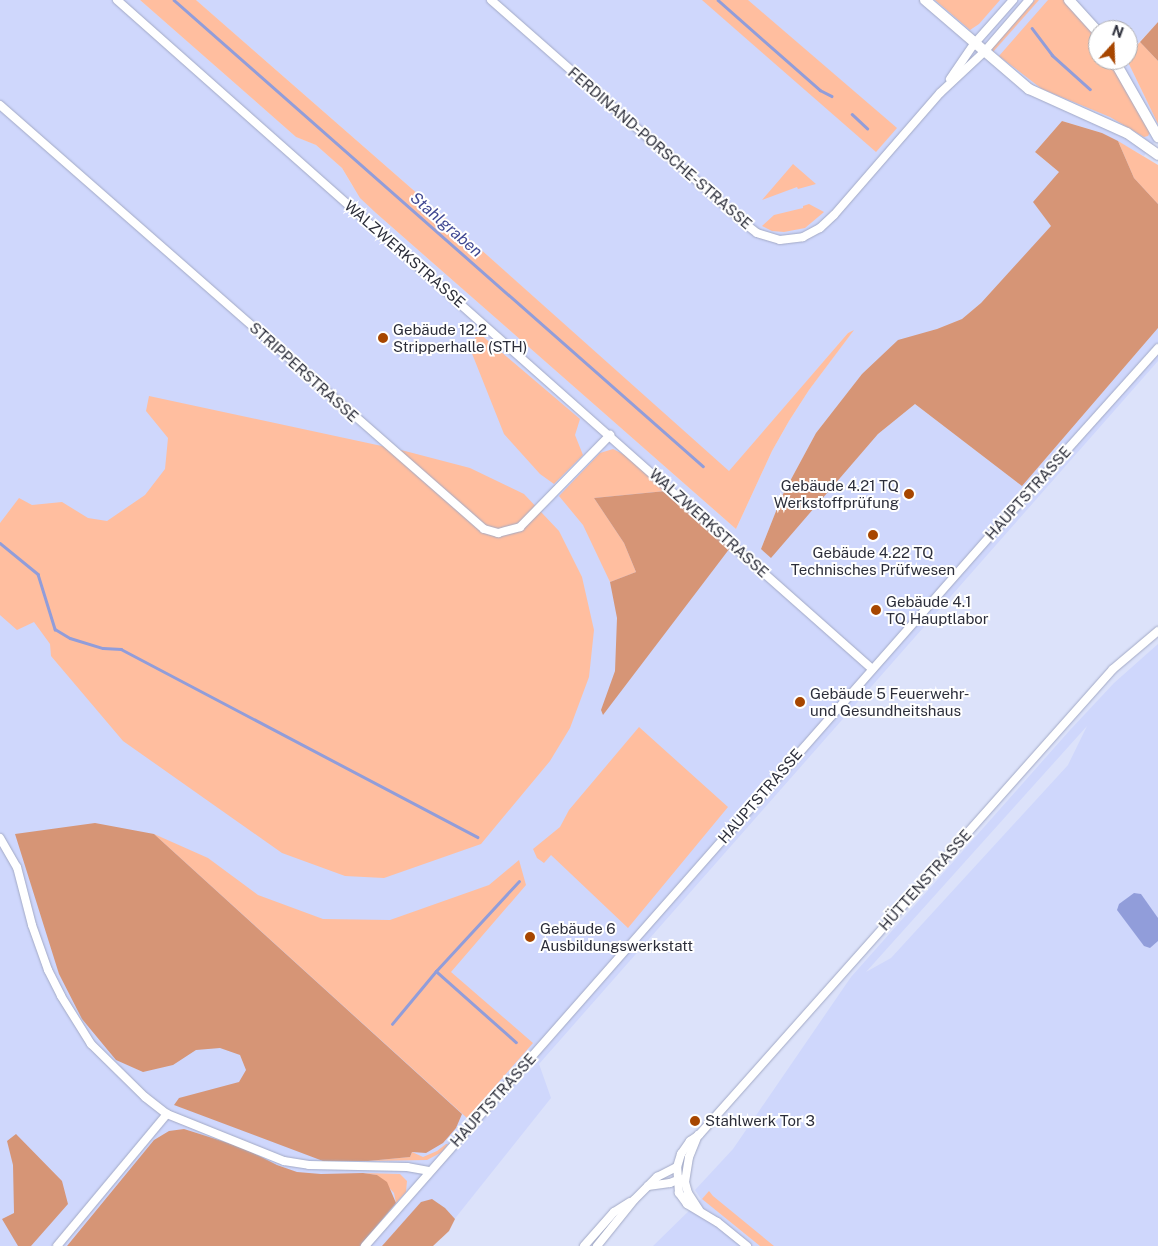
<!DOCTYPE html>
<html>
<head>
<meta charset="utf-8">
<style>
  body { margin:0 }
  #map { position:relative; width:1158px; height:1246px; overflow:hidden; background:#dce2fa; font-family:"Public Sans",sans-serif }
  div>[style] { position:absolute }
  .built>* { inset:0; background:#cfd7fc }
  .green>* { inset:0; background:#ffbe9f }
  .forest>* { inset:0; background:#d69576 }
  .water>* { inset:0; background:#919dda }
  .stream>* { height:2.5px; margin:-1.25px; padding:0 1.25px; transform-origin:1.25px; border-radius:1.25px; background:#919dda }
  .roads { filter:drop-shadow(0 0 1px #a2a9c5) drop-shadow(0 0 1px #a2a9c5) }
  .minor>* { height:8px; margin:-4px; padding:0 4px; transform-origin:4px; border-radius:4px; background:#fff }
  .tertiary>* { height:10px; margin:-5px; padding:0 5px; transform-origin:5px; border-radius:5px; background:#fff }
  .dots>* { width:14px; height:14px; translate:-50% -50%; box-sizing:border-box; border:2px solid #fff; border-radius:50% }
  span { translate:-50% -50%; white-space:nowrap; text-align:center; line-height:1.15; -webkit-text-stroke:4px #fff; paint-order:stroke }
  .street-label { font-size:15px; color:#2c2e3a }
  .poi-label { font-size:15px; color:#2c2e3a }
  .left { translate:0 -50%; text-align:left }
  .right { translate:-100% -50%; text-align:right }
  .water-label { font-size:16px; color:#404892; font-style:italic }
  .north { position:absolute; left:1088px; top:20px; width:50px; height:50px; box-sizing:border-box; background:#fff; border:1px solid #ababb0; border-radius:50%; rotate:20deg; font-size:14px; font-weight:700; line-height:20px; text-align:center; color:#2c2e3a }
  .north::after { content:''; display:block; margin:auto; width:18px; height:22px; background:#a74600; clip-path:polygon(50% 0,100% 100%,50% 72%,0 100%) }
</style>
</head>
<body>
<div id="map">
  <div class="built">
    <div style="clip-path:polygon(0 0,140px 0,296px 137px,316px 145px,342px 168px,352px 185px,376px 213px,736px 529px,772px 451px,789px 421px,809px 390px,853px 331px,848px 333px,729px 472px,459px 230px,196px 0,1158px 0,1158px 22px,1128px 54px,1128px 30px,1098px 30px,1098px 60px,1127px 60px,1158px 124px,1158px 137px,1144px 156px,1102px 133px,1062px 121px,1035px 152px,1059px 172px,1052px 226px,981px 303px,962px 319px,937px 329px,862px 374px,816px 433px,782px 496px,761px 549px,826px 493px,878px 434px,915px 404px,1022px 486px,1158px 328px,1158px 361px,539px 1064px,551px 1098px,433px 1246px,0 1246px)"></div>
    <div style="clip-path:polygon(evenodd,1158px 644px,1158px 1246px,653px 1246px,701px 1199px,695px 1190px,733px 1149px,851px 977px,1070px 730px,1114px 683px,1158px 644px,1087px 726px,1068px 765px,891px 958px,866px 972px,1087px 726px)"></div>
  </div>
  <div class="green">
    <div style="clip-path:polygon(140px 0,196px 0,459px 230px,729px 471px,848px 333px,854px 330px,809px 390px,789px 421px,772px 451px,736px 529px,376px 213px,360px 198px,342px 168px,316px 145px,296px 137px)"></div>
    <div style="clip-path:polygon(702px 0,748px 0,897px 128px,876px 152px)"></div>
    <div style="clip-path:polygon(935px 0,1000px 0,979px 24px,970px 30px)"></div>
    <div style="clip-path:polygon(1035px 0,1039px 0,993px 52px,992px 48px)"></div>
    <div style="clip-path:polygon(1048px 0,1064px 0,1098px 37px,1098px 60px,1111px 60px,1150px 132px,1148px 136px,1144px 137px,1110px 117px,1042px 89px,999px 56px)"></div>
    <div style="clip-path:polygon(1140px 42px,1158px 61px,1158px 124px,1127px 60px,1128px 54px)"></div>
    <div style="clip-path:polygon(1118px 141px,1158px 165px,1158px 204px,1134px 178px)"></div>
    <div style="clip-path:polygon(793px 164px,816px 184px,798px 189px,797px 187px,762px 200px)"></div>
    <div style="clip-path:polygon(809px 204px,824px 212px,805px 228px,784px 232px,772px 231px,762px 226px,774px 215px,803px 208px,803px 206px)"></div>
    <div style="clip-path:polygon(479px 333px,580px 419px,575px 435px,583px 455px,554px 484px,540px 474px,504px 434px,469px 346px)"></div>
    <div style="clip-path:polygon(149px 396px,405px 451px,470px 468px,524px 494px,559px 531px,582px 577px,594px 630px,589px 677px,570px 728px,550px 761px,481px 844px,384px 878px,345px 876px,282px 853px,123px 741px,51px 656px,50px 644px,34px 622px,17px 630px,0 615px,0 523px,19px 498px,32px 505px,62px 502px,88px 518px,107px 521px,145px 495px,165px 469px,168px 438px,146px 411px)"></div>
    <div style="clip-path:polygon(613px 449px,627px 456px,666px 491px,594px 498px,624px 543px,636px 572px,610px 582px,583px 525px,559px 496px,600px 453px)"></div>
    <div style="clip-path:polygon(639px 727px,728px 807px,628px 928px,551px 855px,544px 863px,537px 858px,533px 849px,560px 827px,569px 810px)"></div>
    <div style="clip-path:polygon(154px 834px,208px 858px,258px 895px,323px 919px,390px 920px,489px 885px,519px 860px,526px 885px,451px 972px,533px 1043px,467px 1118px)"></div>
    <div style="clip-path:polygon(446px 1144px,448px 1144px,442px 1152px,427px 1160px,368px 1161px,410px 1157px,412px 1152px,423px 1157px,437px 1151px)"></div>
    <div style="clip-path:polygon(363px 1173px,400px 1174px,407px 1181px,406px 1192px,396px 1203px,394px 1193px,377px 1175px)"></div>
    <div style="clip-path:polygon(709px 1191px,713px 1196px,774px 1246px,760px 1246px,702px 1199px)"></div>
  </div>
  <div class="forest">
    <div style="clip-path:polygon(1158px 22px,1158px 61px,1140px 42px)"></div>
    <div style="clip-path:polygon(1062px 121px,1102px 133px,1118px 141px,1134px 178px,1158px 204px,1158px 328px,1022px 486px,915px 404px,878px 434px,771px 558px,761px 549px,782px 496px,816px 433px,862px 374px,898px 340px,937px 329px,962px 319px,981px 303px,1051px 226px,1033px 202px,1059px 172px,1035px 152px)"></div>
    <div style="clip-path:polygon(666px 491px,730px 548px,603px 715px,601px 710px,615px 671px,617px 618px,610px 582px,636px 572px,624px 543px,594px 498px)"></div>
    <div style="clip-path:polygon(95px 823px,154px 834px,462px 1114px,456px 1128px,443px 1143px,426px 1153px,412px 1152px,410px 1157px,368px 1161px,323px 1161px,174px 1105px,179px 1098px,239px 1082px,246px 1070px,240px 1055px,220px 1048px,196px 1050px,173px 1065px,143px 1072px,116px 1060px,82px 1019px,59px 974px,15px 834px)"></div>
    <div style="clip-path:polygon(184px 1129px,244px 1148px,277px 1165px,297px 1172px,321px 1174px,363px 1173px,377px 1175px,387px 1182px,396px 1203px,360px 1246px,67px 1246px,154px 1140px,169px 1131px)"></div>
    <div style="clip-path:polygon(16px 1134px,62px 1181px,68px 1204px,31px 1246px,18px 1246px,2px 1219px,14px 1213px,13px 1165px,7px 1141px)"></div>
    <div style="clip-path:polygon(432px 1199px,445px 1208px,455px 1219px,449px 1231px,433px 1246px,382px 1246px,421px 1202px)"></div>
  </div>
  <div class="water">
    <div style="clip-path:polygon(1134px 893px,1141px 894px,1158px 918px,1158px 941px,1150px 948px,1144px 946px,1117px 910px,1119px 904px)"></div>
  </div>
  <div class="stream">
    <div style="left:174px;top:0;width:705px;rotate:41.38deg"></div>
    <div style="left:718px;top:0;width:136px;rotate:41.4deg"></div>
    <div style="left:820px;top:90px;width:13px;rotate:27deg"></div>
    <div style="left:1032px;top:28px;width:34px;rotate:53deg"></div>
    <div style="left:1052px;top:55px;width:51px;rotate:41.8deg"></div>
    <div style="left:852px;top:114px;width:21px;rotate:43deg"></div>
    <div style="left:0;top:543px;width:49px;rotate:39.2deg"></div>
    <div style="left:38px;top:574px;width:58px;rotate:72.8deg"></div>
    <div style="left:55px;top:629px;width:17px;rotate:31deg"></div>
    <div style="left:70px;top:638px;width:34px;rotate:17deg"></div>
    <div style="left:103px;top:648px;width:18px;rotate:3deg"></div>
    <div style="left:121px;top:649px;width:403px;rotate:27.8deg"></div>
    <div style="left:436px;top:971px;width:107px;rotate:41.6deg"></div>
    <div style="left:392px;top:1024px;width:69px;rotate:-50.3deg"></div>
    <div style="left:436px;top:971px;width:122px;rotate:-47.3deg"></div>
  </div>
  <div class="roads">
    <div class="minor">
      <div style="left:117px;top:0;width:1009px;rotate:41.54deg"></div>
      <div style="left:491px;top:0;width:342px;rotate:41.3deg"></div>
      <div style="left:748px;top:226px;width:11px;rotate:38deg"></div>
      <div style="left:757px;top:233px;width:24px;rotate:17deg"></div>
      <div style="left:780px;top:240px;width:23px;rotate:-7deg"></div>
      <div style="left:803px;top:237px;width:19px;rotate:-28deg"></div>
      <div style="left:820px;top:228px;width:19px;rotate:-43deg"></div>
      <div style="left:834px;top:215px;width:162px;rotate:-49deg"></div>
      <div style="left:940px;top:93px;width:60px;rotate:-43deg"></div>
      <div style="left:984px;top:52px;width:69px;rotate:-49.1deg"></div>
      <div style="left:950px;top:79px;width:42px;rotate:-55.6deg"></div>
      <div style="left:974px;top:44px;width:59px;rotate:-48.4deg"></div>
      <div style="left:0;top:105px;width:643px;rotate:41.22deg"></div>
      <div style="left:484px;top:529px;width:15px;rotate:16deg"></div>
      <div style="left:498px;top:533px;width:23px;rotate:-15deg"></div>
      <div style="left:520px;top:527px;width:129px;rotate:-45.6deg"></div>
      <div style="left:0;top:838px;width:34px;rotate:60deg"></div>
      <div style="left:17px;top:867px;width:60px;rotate:75.5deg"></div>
      <div style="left:32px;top:925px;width:48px;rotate:70.4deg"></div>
      <div style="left:48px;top:970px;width:29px;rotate:63deg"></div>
      <div style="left:61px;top:996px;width:57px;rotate:58deg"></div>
      <div style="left:91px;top:1044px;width:76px;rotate:44.5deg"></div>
      <div style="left:145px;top:1097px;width:28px;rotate:38deg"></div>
      <div style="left:167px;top:1114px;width:126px;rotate:21.9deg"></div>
      <div style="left:284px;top:1161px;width:25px;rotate:9deg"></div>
      <div style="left:309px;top:1165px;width:98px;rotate:1.2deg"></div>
      <div style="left:407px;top:1167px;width:22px;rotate:10deg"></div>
      <div style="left:698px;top:1135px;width:24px;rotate:112deg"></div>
      <div style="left:689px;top:1157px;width:25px;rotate:99deg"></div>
      <div style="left:685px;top:1182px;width:11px;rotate:75deg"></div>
      <div style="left:688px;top:1193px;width:20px;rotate:57deg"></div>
      <div style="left:648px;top:1186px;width:22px;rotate:-8deg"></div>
      <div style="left:670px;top:1183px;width:11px;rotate:-22deg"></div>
      <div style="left:57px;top:1246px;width:172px;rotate:-50.2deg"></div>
      <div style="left:365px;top:1246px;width:979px;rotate:-48.64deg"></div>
      <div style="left:1012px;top:511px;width:219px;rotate:-48.1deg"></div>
      <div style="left:584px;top:1246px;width:45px;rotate:-48.6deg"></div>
      <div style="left:614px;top:1212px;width:19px;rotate:-32deg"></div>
      <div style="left:597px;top:1246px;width:59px;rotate:-51.2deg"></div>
      <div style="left:634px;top:1200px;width:33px;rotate:-45deg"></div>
      <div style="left:657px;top:1177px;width:22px;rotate:-27deg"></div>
      <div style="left:747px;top:1246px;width:38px;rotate:-141deg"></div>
      <div style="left:717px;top:1222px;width:35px;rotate:-149deg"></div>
      <div style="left:687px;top:1204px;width:14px;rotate:-126deg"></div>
      <div style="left:679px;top:1193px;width:26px;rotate:-94deg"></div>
      <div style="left:677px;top:1167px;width:14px;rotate:-73deg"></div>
      <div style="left:681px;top:1154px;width:16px;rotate:-55deg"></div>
      <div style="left:690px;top:1141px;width:11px;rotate:-34deg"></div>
      <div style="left:699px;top:1135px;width:623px;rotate:-48.38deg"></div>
      <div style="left:1113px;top:669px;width:59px;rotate:-40.2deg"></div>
    </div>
    <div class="tertiary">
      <div style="left:925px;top:0;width:137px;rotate:40.6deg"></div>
      <div style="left:1029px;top:89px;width:107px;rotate:24.2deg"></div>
      <div style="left:1127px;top:133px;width:38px;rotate:35deg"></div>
      <div style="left:1069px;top:0;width:43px;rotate:47.8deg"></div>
      <div style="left:1114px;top:60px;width:89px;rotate:60.3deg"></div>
    </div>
  </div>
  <div class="dots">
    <div style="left:383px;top:338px;background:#a74600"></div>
    <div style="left:909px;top:494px;background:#a74600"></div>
    <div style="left:873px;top:535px;background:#a74600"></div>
    <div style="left:876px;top:610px;background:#a74600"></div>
    <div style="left:800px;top:702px;background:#a74600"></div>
    <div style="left:530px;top:937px;background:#a74600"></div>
    <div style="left:695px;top:1121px;background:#a74600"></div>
  </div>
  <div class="street-label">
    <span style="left:660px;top:148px;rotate:41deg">FERDINAND-PORSCHE-STRASSE</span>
    <span style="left:405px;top:254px;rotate:41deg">WALZWERKSTRASSE</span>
    <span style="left:304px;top:372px;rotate:42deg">STRIPPERSTRASSE</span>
    <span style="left:1028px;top:493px;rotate:-48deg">HAUPTSTRASSE</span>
    <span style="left:709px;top:523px;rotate:42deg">WALZWERKSTRASSE</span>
    <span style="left:760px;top:796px;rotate:-49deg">HAUPTSTRASSE</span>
    <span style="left:925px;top:880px;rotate:-48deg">HÜTTENSTRASSE</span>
    <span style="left:493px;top:1100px;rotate:-48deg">HAUPTSTRASSE</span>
  </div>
  <div class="poi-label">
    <span class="left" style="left:393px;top:338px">Gebäude 12.2<br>Stripperhalle (STH)</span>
    <span class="right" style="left:899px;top:494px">Gebäude 4.21 TQ<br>Werkstoffprüfung</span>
    <span style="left:873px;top:561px">Gebäude 4.22 TQ<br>Technisches Prüfwesen</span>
    <span class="left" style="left:886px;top:610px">Gebäude 4.1<br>TQ Hauptlabor</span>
    <span class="left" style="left:810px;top:702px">Gebäude 5 Feuerwehr-<br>und Gesundheitshaus</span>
    <span class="left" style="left:540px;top:937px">Gebäude 6<br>Ausbildungswerkstatt</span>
    <span class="left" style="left:705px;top:1121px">Stahlwerk Tor 3</span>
  </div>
  <div class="water-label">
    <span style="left:446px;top:225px;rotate:41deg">Stahlgraben</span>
  </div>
  <div class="north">N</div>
</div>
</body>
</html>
